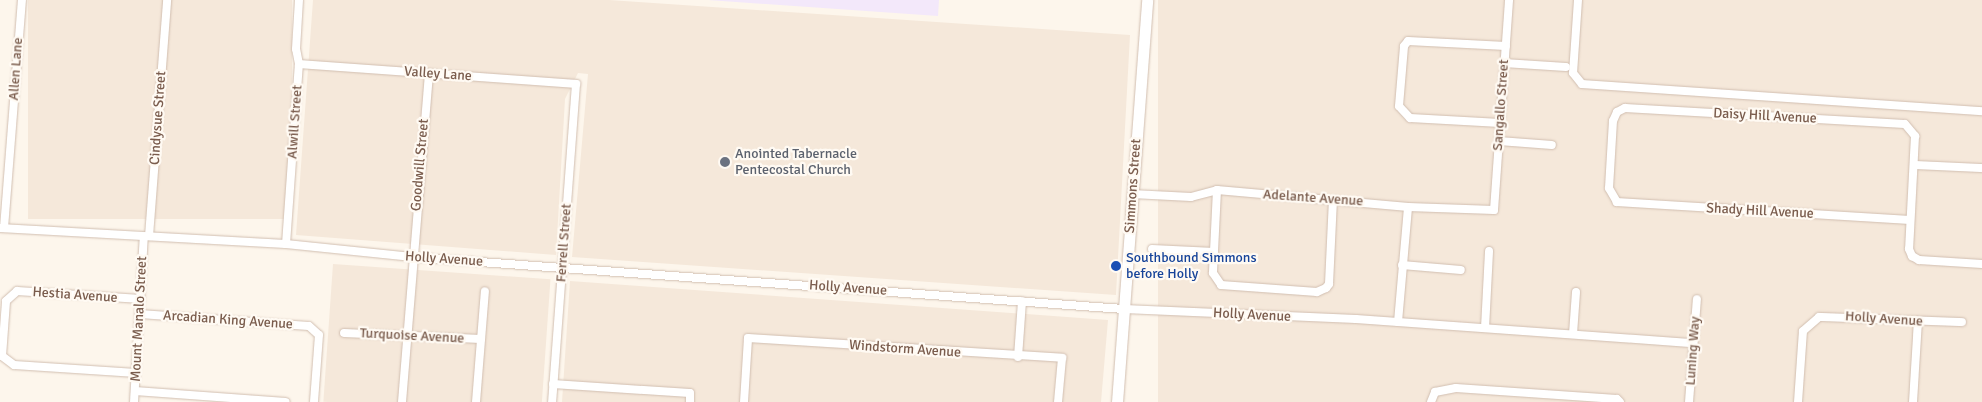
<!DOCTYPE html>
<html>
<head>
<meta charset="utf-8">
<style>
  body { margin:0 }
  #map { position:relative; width:1982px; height:402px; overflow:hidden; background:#fdf6ec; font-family:Signika,sans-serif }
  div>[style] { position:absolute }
  .residential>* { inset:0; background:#f5e8da; transform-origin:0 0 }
  .education>* { inset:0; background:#f3e8fa }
  .roads { filter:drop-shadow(0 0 1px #d1beb0) drop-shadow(0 0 1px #d1beb0) }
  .street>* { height:8px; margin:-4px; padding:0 4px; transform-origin:4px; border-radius:4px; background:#fff }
  .secondary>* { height:11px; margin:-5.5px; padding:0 5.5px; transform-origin:5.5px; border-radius:5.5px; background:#fff }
  .dots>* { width:14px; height:14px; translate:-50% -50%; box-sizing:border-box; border:2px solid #fffaf3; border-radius:50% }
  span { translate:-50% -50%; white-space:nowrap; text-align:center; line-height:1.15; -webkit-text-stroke:4.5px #fffaf3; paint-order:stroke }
  .street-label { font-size:14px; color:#7a5c4d }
  .worship-label { font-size:14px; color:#5b616d }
  .left { translate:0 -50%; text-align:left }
  .transit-label { font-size:14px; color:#164399 }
</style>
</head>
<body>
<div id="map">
  <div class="residential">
    <div style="left:28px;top:0;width:264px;height:219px"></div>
    <div style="clip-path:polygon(313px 0,609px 0,1130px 35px,1116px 295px,572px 257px,588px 74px,578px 73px,565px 99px,556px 255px,296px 235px)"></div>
    <div style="left:1158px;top:0;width:824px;height:403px"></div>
    <div style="left:333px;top:264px;width:218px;height:138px;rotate:4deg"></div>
    <div style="clip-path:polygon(570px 281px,1108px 320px,1101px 402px,562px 402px)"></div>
  </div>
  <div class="education">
    <div style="clip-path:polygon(708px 0,939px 0,938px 16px)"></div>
  </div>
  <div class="roads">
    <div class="street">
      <div style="left:1578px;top:0;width:73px;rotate:93.9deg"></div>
      <div style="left:1573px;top:73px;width:14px;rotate:51deg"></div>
      <div style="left:1582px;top:84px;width:401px;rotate:3.9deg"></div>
      <div style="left:1504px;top:63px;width:62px;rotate:3.7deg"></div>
      <div style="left:299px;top:64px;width:278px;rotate:4.1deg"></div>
      <div style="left:576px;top:84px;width:319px;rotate:94.3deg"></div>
      <div style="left:1500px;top:123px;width:90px;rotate:-176.8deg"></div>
      <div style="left:1410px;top:118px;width:16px;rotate:-133deg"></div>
      <div style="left:1399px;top:106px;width:60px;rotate:-85.2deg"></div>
      <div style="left:1404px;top:46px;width:6px;rotate:-51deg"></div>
      <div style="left:1408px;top:41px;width:98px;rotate:2.9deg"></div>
      <div style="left:1499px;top:141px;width:53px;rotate:4.3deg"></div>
      <div style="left:1914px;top:165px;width:68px;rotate:2.5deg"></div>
      <div style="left:1217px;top:190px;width:83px;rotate:92.8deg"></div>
      <div style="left:1213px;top:273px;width:14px;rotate:56deg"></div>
      <div style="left:1221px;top:285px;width:96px;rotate:4.2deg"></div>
      <div style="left:1317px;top:292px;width:10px;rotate:-24deg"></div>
      <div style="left:1326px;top:288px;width:5px;rotate:-53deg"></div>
      <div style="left:1329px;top:284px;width:84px;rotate:-87.3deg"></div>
      <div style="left:1132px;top:194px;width:59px;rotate:2.9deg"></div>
      <div style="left:1191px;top:197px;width:27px;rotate:-15deg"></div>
      <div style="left:1217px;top:190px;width:192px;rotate:5.1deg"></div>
      <div style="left:1408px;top:207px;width:86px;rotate:2deg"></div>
      <div style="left:1494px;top:210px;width:211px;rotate:-85.9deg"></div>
      <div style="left:1910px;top:220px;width:294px;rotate:-176.5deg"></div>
      <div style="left:1617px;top:202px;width:16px;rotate:-120deg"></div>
      <div style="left:1609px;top:188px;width:67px;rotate:-86.6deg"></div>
      <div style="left:1613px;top:121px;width:10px;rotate:-66deg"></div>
      <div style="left:1617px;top:112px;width:9px;rotate:-27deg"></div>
      <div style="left:1625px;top:108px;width:280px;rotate:3.3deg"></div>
      <div style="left:1905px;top:124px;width:16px;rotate:50deg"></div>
      <div style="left:1915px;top:136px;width:113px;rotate:93deg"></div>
      <div style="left:1909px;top:249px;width:8px;rotate:67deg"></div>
      <div style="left:1912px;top:256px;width:8px;rotate:30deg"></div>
      <div style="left:1919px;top:260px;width:63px;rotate:3.6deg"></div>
      <div style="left:0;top:228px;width:286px;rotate:3.2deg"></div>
      <div style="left:286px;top:244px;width:127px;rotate:5.9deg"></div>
      <div style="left:412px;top:257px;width:714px;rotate:4.18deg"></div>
      <div style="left:1124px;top:309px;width:232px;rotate:2.5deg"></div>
      <div style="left:1356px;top:319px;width:338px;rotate:4.1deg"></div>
      <div style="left:4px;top:228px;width:229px;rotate:-85.5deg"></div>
      <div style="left:149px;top:236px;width:237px;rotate:-85.6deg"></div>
      <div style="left:286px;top:244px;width:180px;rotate:-85.9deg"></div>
      <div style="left:299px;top:64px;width:15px;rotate:-101deg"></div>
      <div style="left:296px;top:49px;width:49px;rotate:-86.5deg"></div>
      <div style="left:1152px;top:249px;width:62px;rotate:2.8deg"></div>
      <div style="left:1402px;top:265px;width:59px;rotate:4.8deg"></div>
      <div style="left:140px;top:314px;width:169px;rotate:4.1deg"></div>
      <div style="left:309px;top:326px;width:13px;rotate:42deg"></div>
      <div style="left:319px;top:335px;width:67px;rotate:94.3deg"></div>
      <div style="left:1398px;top:322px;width:115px;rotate:-85deg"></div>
      <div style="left:1485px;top:328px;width:77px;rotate:-87deg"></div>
      <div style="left:344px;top:333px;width:137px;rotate:2.5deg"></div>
      <div style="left:1573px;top:334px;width:42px;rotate:-85.9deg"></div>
      <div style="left:1018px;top:357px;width:56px;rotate:-85.9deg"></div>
      <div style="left:136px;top:373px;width:122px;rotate:-176.2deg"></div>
      <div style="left:14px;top:365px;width:15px;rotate:-143deg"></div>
      <div style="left:2px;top:356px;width:55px;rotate:-85.8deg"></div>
      <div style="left:6px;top:301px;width:15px;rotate:-42deg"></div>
      <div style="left:17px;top:291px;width:124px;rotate:3.7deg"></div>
      <div style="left:553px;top:384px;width:137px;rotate:3.8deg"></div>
      <div style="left:690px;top:393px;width:9px;rotate:90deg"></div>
      <div style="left:135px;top:391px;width:151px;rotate:4.2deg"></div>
      <div style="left:134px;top:402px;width:166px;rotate:-86.6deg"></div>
      <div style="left:402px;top:402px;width:330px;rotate:-85.3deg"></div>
      <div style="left:476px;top:402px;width:111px;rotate:-85.4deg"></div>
      <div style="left:744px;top:402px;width:64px;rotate:-86.4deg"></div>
      <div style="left:748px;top:338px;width:315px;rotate:3.6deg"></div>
      <div style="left:1062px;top:358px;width:44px;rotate:95.2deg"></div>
      <div style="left:1431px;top:402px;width:11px;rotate:-68deg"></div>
      <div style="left:1435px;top:392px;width:21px;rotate:-11deg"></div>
      <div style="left:1456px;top:388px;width:161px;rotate:3.9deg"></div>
      <div style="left:1617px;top:399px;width:4px;rotate:45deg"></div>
      <div style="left:1689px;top:402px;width:103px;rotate:-85.6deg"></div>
      <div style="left:1798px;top:402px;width:71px;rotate:-86deg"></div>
      <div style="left:1803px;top:331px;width:21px;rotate:-41deg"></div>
      <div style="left:1819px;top:317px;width:143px;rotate:2deg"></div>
      <div style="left:1913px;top:402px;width:81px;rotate:-86.5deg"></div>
    </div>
    <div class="secondary">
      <div style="left:1117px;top:402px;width:403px;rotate:-85.7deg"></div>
    </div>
  </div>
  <div class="dots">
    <div style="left:725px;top:162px;background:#6b7280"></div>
    <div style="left:1116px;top:266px;background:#1a4fb4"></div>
  </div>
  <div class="street-label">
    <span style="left:16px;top:69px;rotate:-86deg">Allen Lane</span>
    <span style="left:438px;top:74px;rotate:4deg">Valley Lane</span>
    <span style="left:1501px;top:105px;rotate:-86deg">Sangallo Street</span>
    <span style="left:1765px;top:116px;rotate:3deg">Daisy Hill Avenue</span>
    <span style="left:158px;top:118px;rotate:-86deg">Cindysue Street</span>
    <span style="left:295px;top:122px;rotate:-86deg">Alwill Street</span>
    <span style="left:420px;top:165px;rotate:-85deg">Goodwill Street</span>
    <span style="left:1133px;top:186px;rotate:-86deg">Simmons Street</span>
    <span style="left:1313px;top:198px;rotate:4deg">Adelante Avenue</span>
    <span style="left:1760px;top:211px;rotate:3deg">Shady Hill Avenue</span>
    <span style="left:564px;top:243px;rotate:-86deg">Ferrell Street</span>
    <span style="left:444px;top:259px;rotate:4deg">Holly Avenue</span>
    <span style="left:848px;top:288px;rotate:4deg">Holly Avenue</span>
    <span style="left:75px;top:295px;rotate:4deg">Hestia Avenue</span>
    <span style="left:1252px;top:315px;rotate:3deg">Holly Avenue</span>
    <span style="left:139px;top:319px;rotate:-87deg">Mount Manalo Street</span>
    <span style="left:1884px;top:319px;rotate:4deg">Holly Avenue</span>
    <span style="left:228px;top:320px;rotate:4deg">Arcadian King Avenue</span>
    <span style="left:412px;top:336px;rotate:3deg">Turquoise Avenue</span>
    <span style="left:905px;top:349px;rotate:4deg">Windstorm Avenue</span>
    <span style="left:1693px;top:351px;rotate:-86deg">Luning Way</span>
  </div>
  <div class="worship-label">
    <span class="left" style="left:735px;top:162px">Anointed Tabernacle<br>Pentecostal Church</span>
  </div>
  <div class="transit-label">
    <span class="left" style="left:1126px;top:266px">Southbound Simmons<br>before Holly</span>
  </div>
</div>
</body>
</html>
